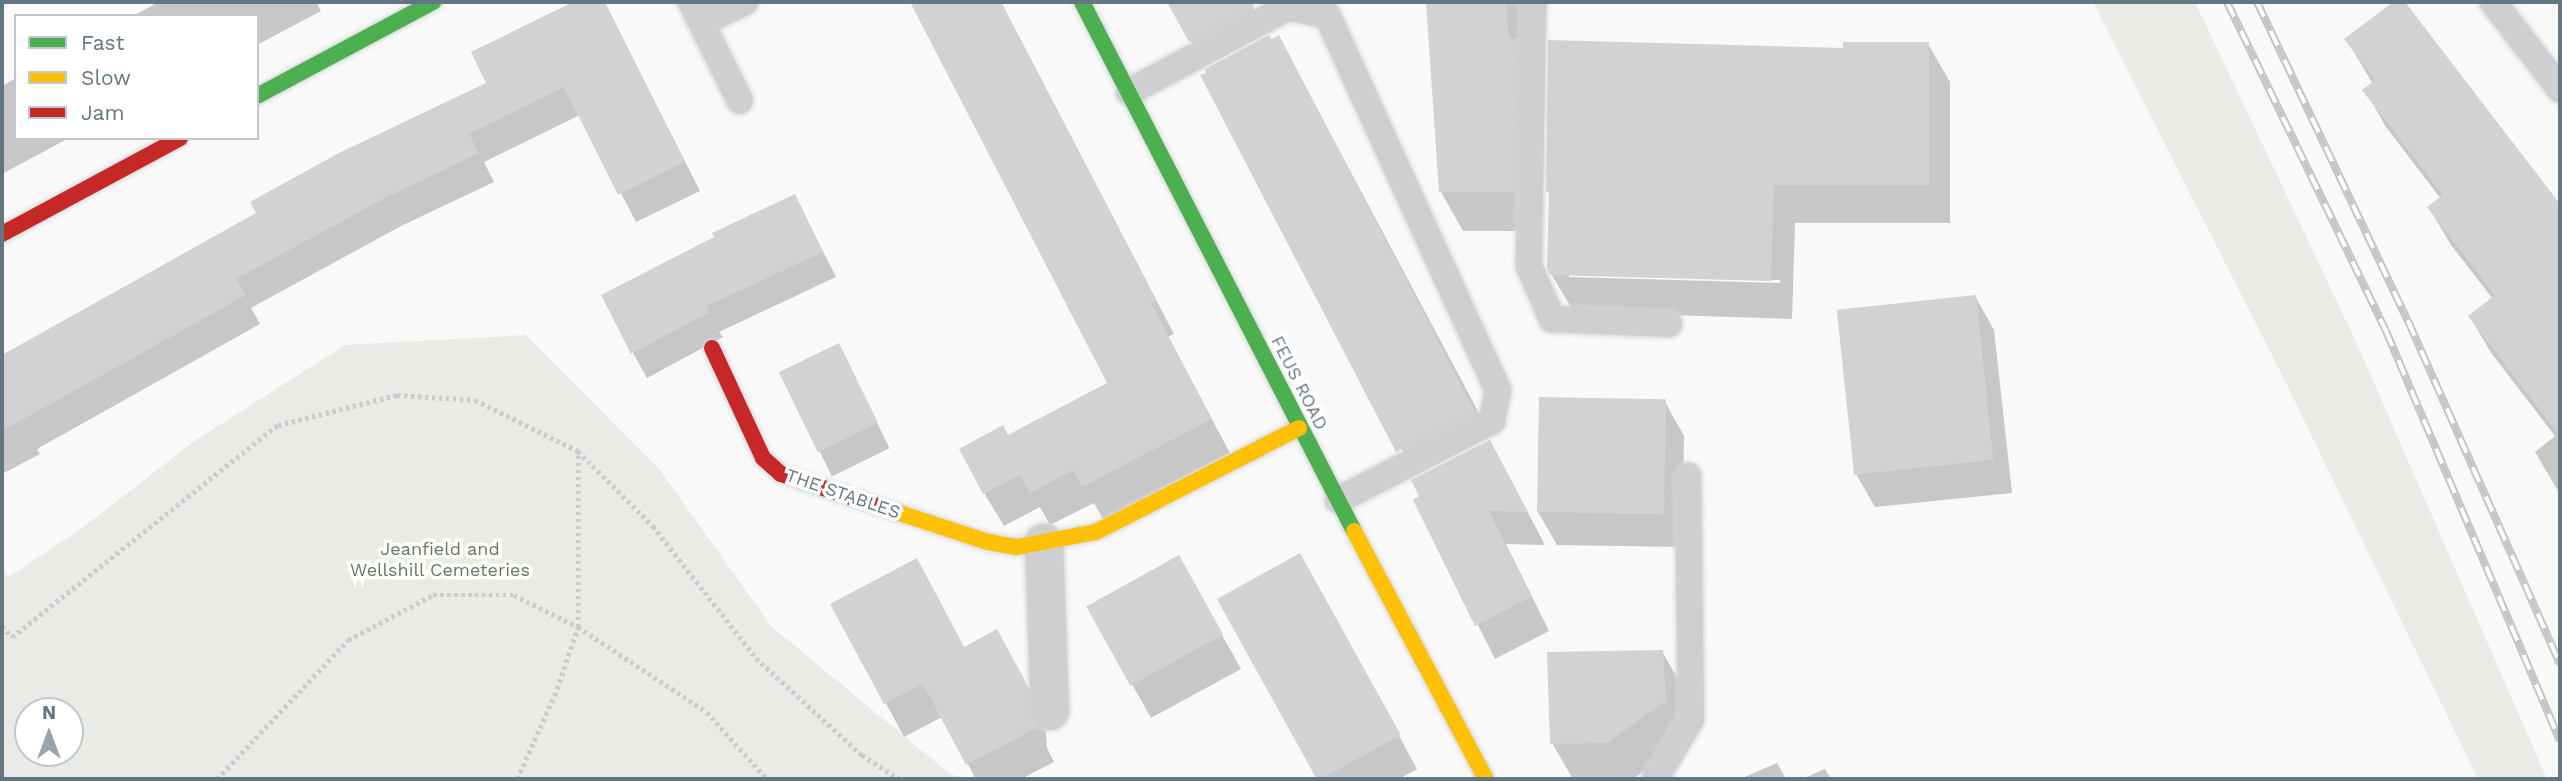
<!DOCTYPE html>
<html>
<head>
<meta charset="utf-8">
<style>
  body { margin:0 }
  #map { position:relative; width:2562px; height:781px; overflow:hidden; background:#f9f9f9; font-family:"Work Sans",sans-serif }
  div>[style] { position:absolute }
  .green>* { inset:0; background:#e8ebe6 }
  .shadow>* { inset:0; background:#0003; transform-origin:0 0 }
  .building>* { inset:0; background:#d0d2d3; transform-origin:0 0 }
  .path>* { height:4.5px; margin-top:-2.25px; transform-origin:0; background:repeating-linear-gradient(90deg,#cbcccd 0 3.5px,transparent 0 7px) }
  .roads { filter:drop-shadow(0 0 2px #d5d6d7) drop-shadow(0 0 2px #d5d6d7) }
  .lane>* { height:26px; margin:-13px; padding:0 13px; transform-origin:13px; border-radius:13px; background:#cecfd0 }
  .street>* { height:38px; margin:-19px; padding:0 19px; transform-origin:19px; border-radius:19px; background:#cecfd0 }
  .fast>* { height:16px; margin:-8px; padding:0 8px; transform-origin:8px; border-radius:8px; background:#4caf50 }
  .slow>* { height:16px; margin:-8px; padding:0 8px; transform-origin:8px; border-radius:8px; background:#ffc107 }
  .jam>* { height:16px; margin:-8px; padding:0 8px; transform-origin:8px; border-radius:8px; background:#c62828 }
  .rail>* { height:8px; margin-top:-4px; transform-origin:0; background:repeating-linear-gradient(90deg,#fff 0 16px,#c3c5c6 0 32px); box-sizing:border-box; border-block:2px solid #c3c5c6 }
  span { translate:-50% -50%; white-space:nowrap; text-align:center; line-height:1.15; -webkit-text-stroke:7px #fff; paint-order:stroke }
  .street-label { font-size:18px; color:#657683 }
  .park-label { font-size:18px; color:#687a64 }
  .frame { position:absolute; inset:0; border:4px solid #657683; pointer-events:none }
  .legend { position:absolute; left:14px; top:14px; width:245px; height:126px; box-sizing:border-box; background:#fff; border:2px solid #c1c8cd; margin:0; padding:9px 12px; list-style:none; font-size:21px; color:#657683 }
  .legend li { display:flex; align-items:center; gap:14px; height:35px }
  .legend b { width:35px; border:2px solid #c1c8cd }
  .north { position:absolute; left:14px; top:697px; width:70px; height:70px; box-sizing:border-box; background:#fff; border:2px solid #c1c8cd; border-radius:50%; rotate:0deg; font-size:19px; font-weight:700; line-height:28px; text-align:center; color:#657683 }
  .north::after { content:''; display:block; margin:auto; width:24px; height:32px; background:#99a4ac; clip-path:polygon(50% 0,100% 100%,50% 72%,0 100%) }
</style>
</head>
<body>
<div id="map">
  <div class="green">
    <div style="clip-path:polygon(2093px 2px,2195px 2px,2357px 344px,2547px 779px,2478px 779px,2285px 381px)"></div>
    <div style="clip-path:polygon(evenodd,526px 335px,660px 470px,772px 627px,950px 774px,967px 779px,2px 779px,2px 570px,9px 577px,82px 528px,196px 440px,345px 345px,526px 335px,28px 711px,70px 711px,70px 753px,28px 753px,28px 711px)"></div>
  </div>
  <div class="shadow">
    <div style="clip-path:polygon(159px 2px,316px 2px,321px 11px,257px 45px,257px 16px,133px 16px)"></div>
    <div style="clip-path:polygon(577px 2px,604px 2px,700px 191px,636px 222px,580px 115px,484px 162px,494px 182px,401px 226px,251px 308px,260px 324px,37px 449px,40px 454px,2px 474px,2px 366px,488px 84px,473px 53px)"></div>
    <div style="clip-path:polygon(912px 2px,1001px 2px,1174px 334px,1168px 337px,1230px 453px,1103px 519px,1094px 503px,1050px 525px,1040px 507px,1004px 526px,984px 493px,1008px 437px,1110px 384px)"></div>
    <div style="clip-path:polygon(1169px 2px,1250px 2px,1267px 33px,1205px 66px)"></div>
    <div style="clip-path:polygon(1428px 2px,1525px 2px,1536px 231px,1463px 231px,1441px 192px)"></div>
    <div style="clip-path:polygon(2395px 2px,2403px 2px,2560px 207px,2560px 494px,2535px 452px,2555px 436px,2492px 354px,2470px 317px,2493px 299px,2451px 245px,2429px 208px,2441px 199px,2386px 127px,2365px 90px,2373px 84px,2346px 39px)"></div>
    <div style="left:1279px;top:37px;width:451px;height:85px;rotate:62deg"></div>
    <div style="clip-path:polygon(evenodd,1928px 44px,1950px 82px,1950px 223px,1795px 223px,1792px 319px,1574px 312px,1551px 274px,1551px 198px,1548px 192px,1845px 50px,1928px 44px,1569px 274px,1780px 280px,1780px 283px,1569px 277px,1569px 274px)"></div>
    <div style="clip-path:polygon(16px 78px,16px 138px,69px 138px,2px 174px,2px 86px)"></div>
    <div style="clip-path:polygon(795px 196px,836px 277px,719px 332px,723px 337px,647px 378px,633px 353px)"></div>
    <div style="clip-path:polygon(1975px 296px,1994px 330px,2012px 493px,1875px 507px,1856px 474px)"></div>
    <div style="left:839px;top:345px;width:115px;height:64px;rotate:64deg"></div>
    <div style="clip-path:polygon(1665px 402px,1684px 436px,1682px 547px,1557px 545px,1538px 512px)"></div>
    <div style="clip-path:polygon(1508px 475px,1545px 545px,1506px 544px,1549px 631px,1495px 659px,1415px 500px)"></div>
    <div style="clip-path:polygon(917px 560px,965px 649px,1016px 664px,1045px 720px,1047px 748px,1054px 762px,1021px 779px,976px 779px,942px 717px,904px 737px,833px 604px)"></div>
    <div style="clip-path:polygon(1319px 588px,1417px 769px,1399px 779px,1317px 779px,1219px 599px)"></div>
    <div style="clip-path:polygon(1197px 590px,1241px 669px,1151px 718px,1088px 605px)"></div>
    <div style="clip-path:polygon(1662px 651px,1684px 690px,1687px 740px,1633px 779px,1573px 779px,1552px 743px)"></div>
    <div style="clip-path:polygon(1777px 763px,1786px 779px,1740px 779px)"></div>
    <div style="clip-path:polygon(1825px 769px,1831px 779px,1802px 779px)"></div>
  </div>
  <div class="building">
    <div style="clip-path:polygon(573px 2px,605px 2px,685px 162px,618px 195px,564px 87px,469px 134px,479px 153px,385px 198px,236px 279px,246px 295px,2px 431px,2px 355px,256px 213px,250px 202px,339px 153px,486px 83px,471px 52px)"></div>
    <div style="clip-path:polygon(910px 2px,1001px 2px,1156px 300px,1151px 303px,1212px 419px,1082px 487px,1073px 470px,1030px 493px,1020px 475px,983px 494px,959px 449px,1003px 425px,1008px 435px,1107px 383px)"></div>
    <div style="clip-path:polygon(1167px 2px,1251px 2px,1254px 7px,1189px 42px)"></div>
    <div style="clip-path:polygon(1426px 2px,1506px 2px,1509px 38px,1517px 39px,1514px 192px,1439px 192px)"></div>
    <div style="clip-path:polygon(2393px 2px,2405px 2px,2560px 204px,2560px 436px,2468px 316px,2495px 295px,2427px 207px,2443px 195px,2362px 90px,2375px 80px,2344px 39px)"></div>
    <div style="clip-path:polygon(1269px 35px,1271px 39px,1279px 35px,1475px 412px,1396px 452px,1200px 75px,1206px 73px,1205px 69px)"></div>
    <div style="clip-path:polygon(1548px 40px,1843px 48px,1843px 42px,1929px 42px,1929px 185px,1774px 185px,1771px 281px,1550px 275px,1547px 268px,1549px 192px,1546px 192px)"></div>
    <div style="clip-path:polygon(795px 194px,823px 252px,707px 306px,710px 312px,631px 354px,601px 295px,714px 237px,712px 233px)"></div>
    <div style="left:1976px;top:295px;width:166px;height:140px;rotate:84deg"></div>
    <div style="left:839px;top:343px;width:89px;height:67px;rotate:64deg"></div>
    <div style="left:1539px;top:397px;width:127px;height:115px;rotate:1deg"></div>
    <div style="clip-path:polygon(1490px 440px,1528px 512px,1489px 511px,1531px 597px,1475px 626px,1413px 500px,1419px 496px,1411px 480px)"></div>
    <div style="left:1300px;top:553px;width:208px;height:95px;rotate:61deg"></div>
    <div style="left:1179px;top:555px;width:91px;height:106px;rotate:61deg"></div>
    <div style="clip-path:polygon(917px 558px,964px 647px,997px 629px,1027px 685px,1028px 712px,1037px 728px,966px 765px,923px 684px,884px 704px,830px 604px)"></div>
    <div style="clip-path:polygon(1663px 650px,1666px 701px,1607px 743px,1550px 744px,1547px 652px)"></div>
  </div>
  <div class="path">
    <div style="left:2px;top:626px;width:15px;rotate:48deg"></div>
    <div style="left:12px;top:637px;width:340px;rotate:-38.6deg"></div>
    <div style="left:278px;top:425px;width:123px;rotate:-14.1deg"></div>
    <div style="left:397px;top:395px;width:78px;rotate:3.7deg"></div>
    <div style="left:475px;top:400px;width:115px;rotate:26.3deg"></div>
    <div style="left:578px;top:451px;width:106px;rotate:45deg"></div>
    <div style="left:653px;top:526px;width:167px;rotate:52deg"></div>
    <div style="left:756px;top:658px;width:144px;rotate:42.5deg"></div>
    <div style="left:862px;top:755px;width:44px;rotate:33deg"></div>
    <div style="left:217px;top:779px;width:191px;rotate:-46.7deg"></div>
    <div style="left:348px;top:640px;width:96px;rotate:-27.9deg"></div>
    <div style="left:433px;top:595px;width:81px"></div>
    <div style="left:514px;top:595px;width:72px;rotate:26.6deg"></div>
    <div style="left:578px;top:627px;width:154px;rotate:33.4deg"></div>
    <div style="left:707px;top:712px;width:90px;rotate:48.2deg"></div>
    <div style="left:517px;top:779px;width:98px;rotate:-66deg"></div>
    <div style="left:557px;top:689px;width:65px;rotate:-71.3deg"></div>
    <div style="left:578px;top:627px;width:175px;rotate:-90deg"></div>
  </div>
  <div class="roads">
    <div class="lane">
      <div style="left:691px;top:2px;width:110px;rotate:63.7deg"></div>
      <div style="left:1533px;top:2px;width:264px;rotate:90.9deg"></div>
      <div style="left:1529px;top:266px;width:58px;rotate:66.5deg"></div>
      <div style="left:1552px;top:319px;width:117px;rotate:2.4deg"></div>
      <div style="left:2493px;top:2px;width:110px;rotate:52.4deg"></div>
      <div style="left:702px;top:22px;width:47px;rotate:-24.9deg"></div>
      <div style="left:1129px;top:92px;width:180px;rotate:-28.1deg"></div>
      <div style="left:1288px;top:7px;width:40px;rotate:12deg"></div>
      <div style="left:1327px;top:15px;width:412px;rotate:65.5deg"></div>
      <div style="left:1498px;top:390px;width:32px;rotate:101deg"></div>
      <div style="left:1492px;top:421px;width:173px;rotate:152.8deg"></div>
      <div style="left:1655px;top:779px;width:70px;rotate:-59deg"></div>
      <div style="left:1691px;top:719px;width:243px;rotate:-90.7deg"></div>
    </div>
    <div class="street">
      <div style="left:1044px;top:543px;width:168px;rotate:88deg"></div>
    </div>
    <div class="fast">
      <div style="left:1082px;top:2px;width:595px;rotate:62.79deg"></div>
      <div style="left:257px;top:96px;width:200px;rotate:-28.1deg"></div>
    </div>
    <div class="slow">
      <div style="left:878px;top:506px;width:116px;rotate:18.1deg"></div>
      <div style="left:988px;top:542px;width:29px;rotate:10deg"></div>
      <div style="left:1017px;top:547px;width:80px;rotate:-10.8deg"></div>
      <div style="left:1096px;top:532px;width:228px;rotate:-27.1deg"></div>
      <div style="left:1354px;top:531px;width:281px;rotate:62deg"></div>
    </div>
    <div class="jam">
      <div style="left:2px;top:234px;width:202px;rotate:-28.3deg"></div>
      <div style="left:712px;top:348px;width:121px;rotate:65.1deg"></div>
      <div style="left:763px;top:458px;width:24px;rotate:42deg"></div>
      <div style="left:781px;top:474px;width:102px;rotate:18.3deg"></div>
    </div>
  </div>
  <div class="rail">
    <div style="left:2227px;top:2px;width:365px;rotate:64.2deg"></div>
    <div style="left:2386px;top:331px;width:445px;rotate:67deg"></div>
    <div style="left:2257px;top:2px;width:353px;rotate:64.7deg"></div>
    <div style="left:2408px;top:321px;width:375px;rotate:66.1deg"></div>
  </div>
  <div class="street-label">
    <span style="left:1299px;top:383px;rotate:63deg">FEUS ROAD</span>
    <span style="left:843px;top:494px;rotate:19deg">THE STABLES</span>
  </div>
  <div class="park-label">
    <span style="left:440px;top:560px">Jeanfield and<br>Wellshill Cemeteries</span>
  </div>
  <div class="frame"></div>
  <ul class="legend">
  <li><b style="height:9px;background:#4caf50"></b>Fast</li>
  <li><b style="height:9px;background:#ffc107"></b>Slow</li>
  <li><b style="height:9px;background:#c62828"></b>Jam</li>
  </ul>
  <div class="north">N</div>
</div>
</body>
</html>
